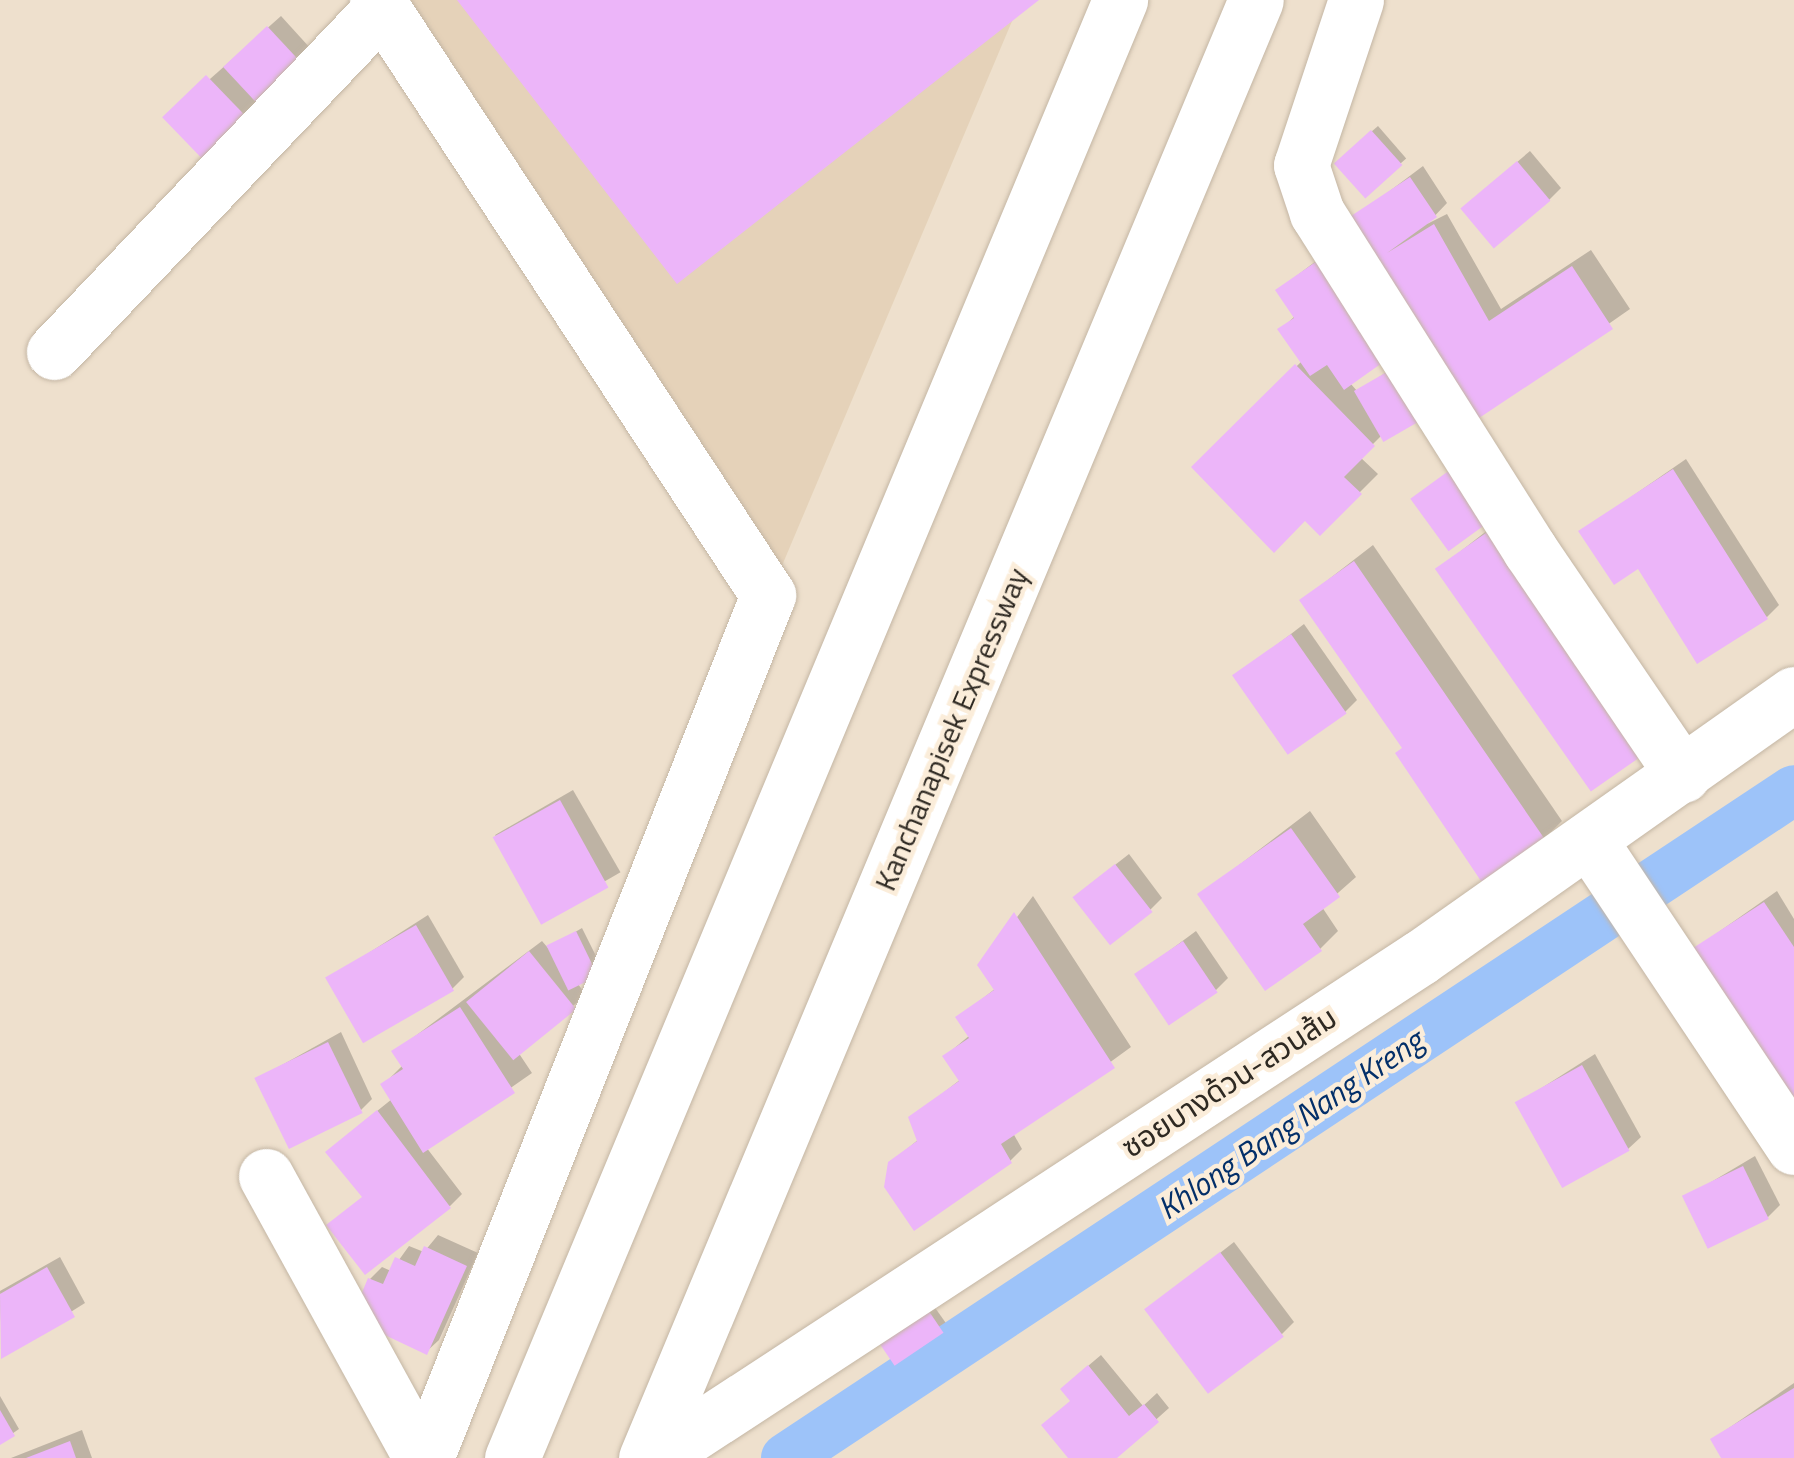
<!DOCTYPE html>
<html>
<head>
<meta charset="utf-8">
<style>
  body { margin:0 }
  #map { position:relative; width:1794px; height:1458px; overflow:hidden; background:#eee0cd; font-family:"Titillium Web","Noto Sans Thai",sans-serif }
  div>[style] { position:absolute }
  .built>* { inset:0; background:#e5d2b9 }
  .shadow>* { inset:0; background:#0003; transform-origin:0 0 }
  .canal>* { height:50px; margin:-25px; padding:0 25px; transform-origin:25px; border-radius:25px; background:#9dc3f9 }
  .building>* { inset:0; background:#ecb5f9; transform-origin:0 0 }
  .roads { filter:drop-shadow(0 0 2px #c4b6a4) drop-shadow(0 0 2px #c4b6a4) }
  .minor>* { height:55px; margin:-27.5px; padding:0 27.5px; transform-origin:27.5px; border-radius:27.5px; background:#fff }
  .highway>* { height:55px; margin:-27.5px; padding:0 27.5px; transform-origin:27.5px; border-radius:27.5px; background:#fff }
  span { translate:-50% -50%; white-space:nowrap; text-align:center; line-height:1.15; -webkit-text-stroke:9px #fbedda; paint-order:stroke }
  .street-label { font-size:30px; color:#2e2922 }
  .water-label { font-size:32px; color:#032f69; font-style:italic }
</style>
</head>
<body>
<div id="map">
  <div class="built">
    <div style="clip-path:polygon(356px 0,1021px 0,781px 568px)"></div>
  </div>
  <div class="shadow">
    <div style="clip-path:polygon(281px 16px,321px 60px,266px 112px,166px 118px)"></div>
    <div style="left:1378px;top:126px;width:43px;height:56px;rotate:49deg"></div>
    <div style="clip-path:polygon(1530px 151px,1561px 188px,1549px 200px,1476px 197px)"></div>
    <div style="clip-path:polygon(1423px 166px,1447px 203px,1427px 224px,1447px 214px,1501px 309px,1591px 250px,1630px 309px,1465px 424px,1355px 217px)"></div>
    <div style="clip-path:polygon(1333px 248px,1350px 383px,1358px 392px,1405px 359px,1382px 435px,1360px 457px,1378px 474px,1320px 532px,1305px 518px,1194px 467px,1302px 361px,1280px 330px,1295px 316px,1278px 290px)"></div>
    <div style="clip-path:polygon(1686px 459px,1779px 605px,1767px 617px,1638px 565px,1582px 531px)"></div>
    <div style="clip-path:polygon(1512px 511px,1646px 750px,1438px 569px)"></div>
    <div style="clip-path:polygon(1373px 545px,1562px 821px,1544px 839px,1405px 747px,1302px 600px)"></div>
    <div style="clip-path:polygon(1304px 624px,1357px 700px,1345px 712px,1236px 676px)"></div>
    <div style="left:573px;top:790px;width:95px;height:90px;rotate:60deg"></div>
    <div style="clip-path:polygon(1310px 811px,1356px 877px,1322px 907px,1338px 931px,1320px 949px,1201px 894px)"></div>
    <div style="clip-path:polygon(1129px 854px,1162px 898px,1150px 910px,1088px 886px)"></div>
    <div style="clip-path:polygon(1777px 891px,1794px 919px,1794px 1107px,1693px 950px)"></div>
    <div style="clip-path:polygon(1033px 896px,1131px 1047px,1013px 1133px,1022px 1149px,1010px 1161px,890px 1163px,919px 1139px,911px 1118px,961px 1079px,945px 1056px,970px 1035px,958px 1018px,996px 988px,981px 965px)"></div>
    <div style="clip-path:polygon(428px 915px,464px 977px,452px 989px,328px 979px)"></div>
    <div style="clip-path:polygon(582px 928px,602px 968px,578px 984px,586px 995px,518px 1052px,532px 1073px,426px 1147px,462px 1194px,450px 1206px,364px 1196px,341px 1140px,392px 1099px,383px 1085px,403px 1065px,394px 1052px,542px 941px,548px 948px)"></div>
    <div style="clip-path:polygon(1196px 931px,1228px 978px,1216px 990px,1138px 974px)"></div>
    <div style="clip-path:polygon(341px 1032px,372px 1099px,360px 1111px,257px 1079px)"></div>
    <div style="clip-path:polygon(1595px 1054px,1641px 1137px,1628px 1149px,1518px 1103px)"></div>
    <div style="clip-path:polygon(1755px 1156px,1780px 1205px,1768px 1217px,1686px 1197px)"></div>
    <div style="clip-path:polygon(438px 1235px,478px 1253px,439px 1340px,426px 1352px,370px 1279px,382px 1267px,391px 1271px,409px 1246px,424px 1252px)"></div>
    <div style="clip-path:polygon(1234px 1242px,1294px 1322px,1282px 1334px,1160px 1300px)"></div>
    <div style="clip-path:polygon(60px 1257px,85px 1303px,2px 1355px,0 1291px)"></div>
    <div style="clip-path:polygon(926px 1295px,948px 1326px,897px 1364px)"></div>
    <div style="clip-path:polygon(1101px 1355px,1143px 1406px,1157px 1393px,1169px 1408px,1113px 1458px,1071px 1458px,1075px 1377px)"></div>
    <div style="clip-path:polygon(1794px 1383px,1794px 1458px,1724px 1458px,1713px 1439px)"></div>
    <div style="clip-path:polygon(0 1396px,19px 1429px,0 1442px)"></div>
    <div style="clip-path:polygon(82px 1430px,92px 1458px,11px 1458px)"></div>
  </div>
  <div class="canal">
    <div style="left:786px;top:1458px;width:1209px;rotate:-33.53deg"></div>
  </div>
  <div class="building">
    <div style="clip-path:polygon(457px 0,1039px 0,677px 284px)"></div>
    <div style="left:267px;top:26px;width:65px;height:60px;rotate:47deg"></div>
    <div style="left:206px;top:75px;width:74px;height:61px;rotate:46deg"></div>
    <div style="left:1371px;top:130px;width:47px;height:50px;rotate:48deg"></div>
    <div style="left:1517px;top:161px;width:52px;height:74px;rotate:50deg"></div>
    <div style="clip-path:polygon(1410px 177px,1437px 217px,1387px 253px,1434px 224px,1489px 321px,1572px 266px,1613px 329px,1464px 428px,1351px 216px)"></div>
    <div style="clip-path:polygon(1320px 259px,1389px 358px,1344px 390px,1327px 365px,1310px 376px,1277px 329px,1294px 318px,1275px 290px)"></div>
    <div style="clip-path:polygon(1295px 364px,1375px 446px,1344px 477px,1362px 494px,1320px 536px,1305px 521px,1274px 553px,1191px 467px)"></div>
    <div style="left:1392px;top:369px;width:59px;height:44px;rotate:60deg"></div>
    <div style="left:1454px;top:467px;width:65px;height:54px;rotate:54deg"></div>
    <div style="clip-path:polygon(1673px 469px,1768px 619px,1697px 664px,1638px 569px,1614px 585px,1578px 531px)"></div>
    <div style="left:1493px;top:528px;width:272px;height:71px;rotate:55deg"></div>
    <div style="clip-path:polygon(1354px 561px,1546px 841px,1483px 884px,1395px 753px,1402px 748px,1299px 600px)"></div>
    <div style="left:1291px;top:634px;width:97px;height:72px;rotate:55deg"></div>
    <div style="left:560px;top:800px;width:100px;height:77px;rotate:61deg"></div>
    <div style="clip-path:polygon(1291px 828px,1340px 897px,1303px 924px,1322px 951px,1265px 991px,1197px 894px)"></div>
    <div style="left:1115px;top:864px;width:61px;height:54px;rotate:52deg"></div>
    <div style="clip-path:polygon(1764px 902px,1794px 947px,1794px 1110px,1690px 950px)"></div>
    <div style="clip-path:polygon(1014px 912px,1115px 1068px,1001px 1144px,1012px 1163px,914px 1231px,884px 1187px,888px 1162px,917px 1141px,908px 1117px,959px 1081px,942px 1056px,969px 1038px,955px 1017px,994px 990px,977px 965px)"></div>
    <div style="left:416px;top:925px;width:76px;height:105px;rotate:60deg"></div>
    <div style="left:576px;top:931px;width:50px;height:33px;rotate:64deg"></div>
    <div style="left:1183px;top:941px;width:62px;height:59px;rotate:56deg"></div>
    <div style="left:529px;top:951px;width:75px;height:81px;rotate:51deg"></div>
    <div style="clip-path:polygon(460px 1007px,515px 1093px,423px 1153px,380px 1084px,403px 1069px,391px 1051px)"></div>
    <div style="left:328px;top:1042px;width:79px;height:82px;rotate:64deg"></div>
    <div style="left:1582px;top:1065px;width:98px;height:77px;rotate:61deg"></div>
    <div style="clip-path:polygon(377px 1110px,451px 1208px,365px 1275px,326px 1225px,362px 1197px,325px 1152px)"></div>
    <div style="left:1743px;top:1166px;width:59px;height:68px;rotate:64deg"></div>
    <div style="clip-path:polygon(424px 1246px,467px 1266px,427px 1355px,351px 1319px,368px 1278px,383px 1284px,395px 1257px,415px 1266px)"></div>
    <div style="left:1220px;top:1252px;width:106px;height:95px;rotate:53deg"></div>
    <div style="clip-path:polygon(47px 1267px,75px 1317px,1px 1359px,0 1294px)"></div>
    <div style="left:920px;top:1298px;width:42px;height:59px;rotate:56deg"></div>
    <div style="clip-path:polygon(1088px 1365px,1129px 1416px,1144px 1404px,1159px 1422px,1117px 1458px,1068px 1458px,1041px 1425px,1070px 1401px,1060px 1389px)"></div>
    <div style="clip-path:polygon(1794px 1388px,1794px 1458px,1721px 1458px,1710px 1439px)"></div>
    <div style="clip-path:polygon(0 1410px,15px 1436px,0 1445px)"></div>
    <div style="clip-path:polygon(70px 1441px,76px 1458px,26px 1458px)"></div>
  </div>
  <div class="roads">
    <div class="minor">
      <div style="left:377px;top:0;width:712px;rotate:56.69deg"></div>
      <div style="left:768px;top:595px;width:928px;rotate:111.62deg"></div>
      <div style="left:1356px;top:0;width:174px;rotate:108.4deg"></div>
      <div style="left:1301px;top:165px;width:51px;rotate:71.6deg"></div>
      <div style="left:1317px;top:213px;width:399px;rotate:57.7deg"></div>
      <div style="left:1530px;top:550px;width:272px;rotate:55.8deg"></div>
      <div style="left:54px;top:352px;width:477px;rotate:-46.4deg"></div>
      <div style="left:1589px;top:840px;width:369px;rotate:56.3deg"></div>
      <div style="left:266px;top:1176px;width:322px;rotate:61.2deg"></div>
      <div style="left:655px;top:1458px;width:915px;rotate:-33.19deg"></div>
      <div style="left:1421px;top:957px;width:456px;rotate:-35.2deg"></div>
    </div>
    <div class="highway">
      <div style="left:512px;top:1458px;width:1580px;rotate:-67.36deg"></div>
      <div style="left:646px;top:1458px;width:1580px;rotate:-67.3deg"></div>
    </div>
  </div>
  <div class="street-label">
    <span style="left:951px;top:729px;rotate:-67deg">Kanchanapisek Expressway</span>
    <span style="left:1229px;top:1082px;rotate:-33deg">ซอยบางด้วน-สวนส้ม</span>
  </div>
  <div class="water-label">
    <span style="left:1290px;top:1124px;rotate:-34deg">Khlong Bang Nang Kreng</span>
  </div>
</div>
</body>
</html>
